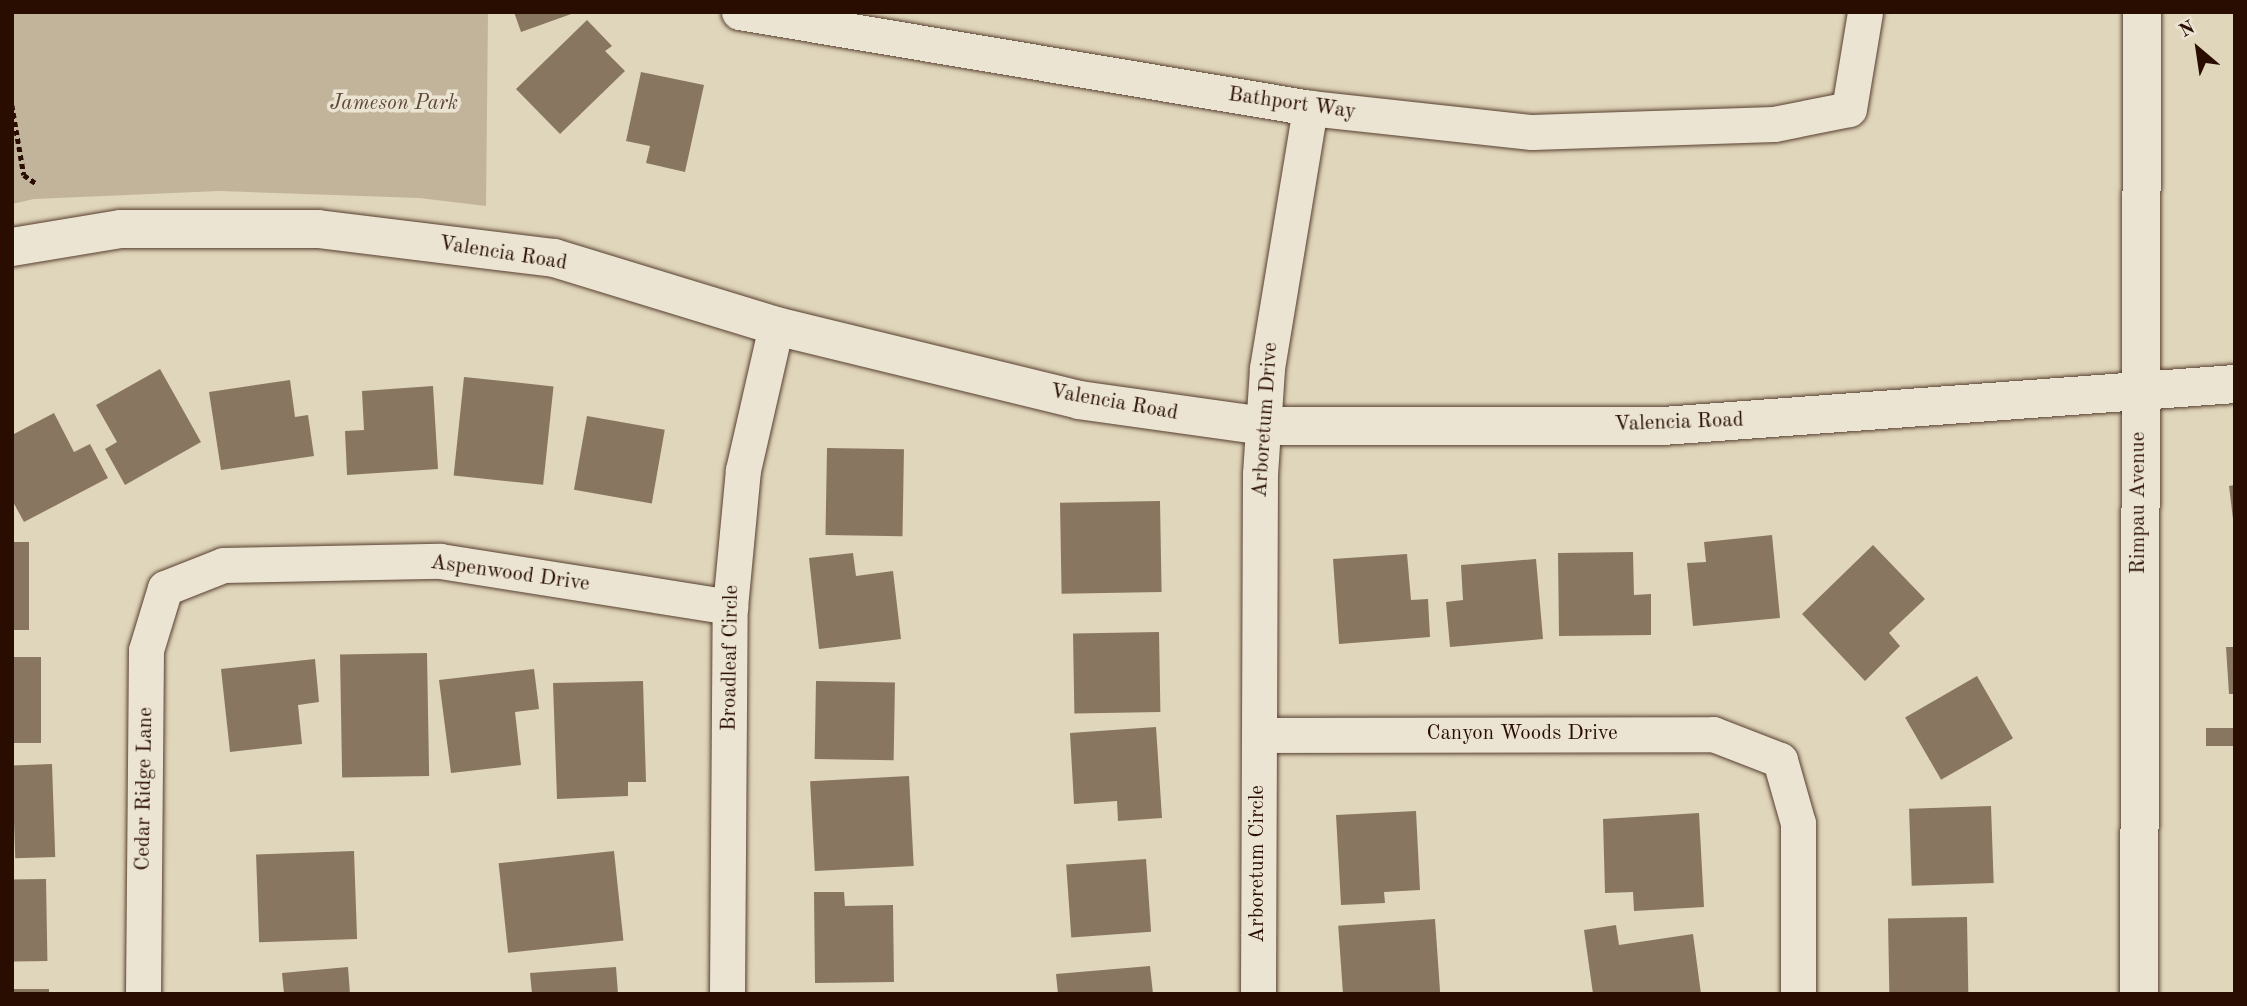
<!DOCTYPE html>
<html>
<head>
<meta charset="utf-8">
<style>
  body { margin:0 }
  #map { position:relative; width:2247px; height:1006px; overflow:hidden; background:#e0d6bb; font-family:"Old Standard TT",serif }
  div>[style] { position:absolute }
  .green>* { inset:0; background:#c1b49b }
  .building>* { inset:0; background:#887661; transform-origin:0 0 }
  .path>* { height:4.5px; margin-top:-2.25px; transform-origin:0; background:repeating-linear-gradient(90deg,#290d00 0 5px,transparent 0 8.5px) }
  .roads { filter:drop-shadow(0 0 2px #573f2f) drop-shadow(0 0 2px #573f2f) }
  .street>* { height:35px; margin:-17.5px; padding:0 17.5px; transform-origin:17.5px; border-radius:17.5px; background:#ebe4d3 }
  .secondary>* { height:38px; margin:-19px; padding:0 19px; transform-origin:19px; border-radius:19px; background:#ebe4d3 }
  span { translate:-50% -50%; white-space:nowrap; text-align:center; line-height:1.15; -webkit-text-stroke:7px #ebe4d3; paint-order:stroke }
  .park-label { font-size:21px; color:#5e4736; font-style:italic }
  .street-label { font-size:21px; color:#290d00 }
  .frame { position:absolute; inset:0; border:14px solid #290d00; pointer-events:none }
  .north { position:absolute; left:2163px; top:14px; width:70px; height:70px; -webkit-text-stroke:5px #ebe4d3; paint-order:stroke; rotate:331deg; font-size:19px; font-weight:700; line-height:28px; text-align:center; color:#290d00 }
  .north::after { content:''; display:block; margin:auto; width:24px; height:32px; background:#290d00; clip-path:polygon(50% 0,100% 100%,50% 72%,0 100%) }
</style>
</head>
<body>
<div id="map">
  <div class="green">
    <div style="clip-path:polygon(12px 12px,488px 12px,486px 206px,419px 198px,219px 191px,34px 199px,12px 204px)"></div>
  </div>
  <div class="building">
    <div style="clip-path:polygon(514px 12px,574px 12px,574px 13px,521px 32px)"></div>
    <div style="clip-path:polygon(587px 20px,612px 46px,605px 51px,625px 71px,560px 134px,516px 89px)"></div>
    <div style="clip-path:polygon(641px 72px,704px 85px,685px 172px,646px 163px,650px 146px,626px 141px)"></div>
    <div style="clip-path:polygon(160px 369px,201px 442px,125px 485px,105px 449px,117px 442px,96px 405px)"></div>
    <div style="left:464px;top:377px;width:90px;height:99px;rotate:6deg"></div>
    <div style="clip-path:polygon(290px 380px,295px 417px,308px 415px,314px 456px,221px 470px,209px 392px)"></div>
    <div style="clip-path:polygon(433px 386px,438px 469px,347px 475px,345px 431px,364px 430px,362px 391px)"></div>
    <div style="clip-path:polygon(54px 413px,74px 452px,90px 444px,108px 478px,24px 522px,12px 500px,12px 435px)"></div>
    <div style="left:587px;top:416px;width:79px;height:75px;rotate:10deg"></div>
    <div style="left:827px;top:448px;width:77px;height:87px;rotate:1deg"></div>
    <div style="clip-path:polygon(2235px 485px,2235px 519px,2233px 519px,2229px 486px)"></div>
    <div style="left:1160px;top:501px;width:91px;height:100px;rotate:89deg"></div>
    <div style="clip-path:polygon(1772px 535px,1780px 618px,1693px 626px,1687px 563px,1706px 562px,1704px 542px)"></div>
    <div style="left:12px;top:542px;width:17px;height:88px"></div>
    <div style="clip-path:polygon(1873px 545px,1925px 599px,1889px 633px,1900px 646px,1865px 681px,1802px 614px)"></div>
    <div style="clip-path:polygon(1633px 552px,1634px 595px,1651px 594px,1651px 635px,1559px 636px,1558px 553px)"></div>
    <div style="clip-path:polygon(853px 553px,856px 576px,893px 571px,901px 639px,819px 649px,809px 558px)"></div>
    <div style="clip-path:polygon(1407px 554px,1411px 600px,1428px 599px,1430px 637px,1339px 644px,1333px 559px)"></div>
    <div style="clip-path:polygon(1536px 559px,1543px 639px,1450px 647px,1446px 602px,1463px 600px,1461px 565px)"></div>
    <div style="left:1159px;top:632px;width:80px;height:86px;rotate:89deg"></div>
    <div style="clip-path:polygon(2226px 647px,2235px 647px,2235px 694px,2229px 694px)"></div>
    <div style="left:427px;top:653px;width:123px;height:87px;rotate:89deg"></div>
    <div style="left:12px;top:657px;width:29px;height:86px"></div>
    <div style="clip-path:polygon(315px 659px,319px 702px,298px 705px,302px 744px,230px 752px,221px 669px)"></div>
    <div style="clip-path:polygon(534px 669px,539px 709px,515px 712px,521px 765px,451px 773px,439px 680px)"></div>
    <div style="left:1977px;top:676px;width:72px;height:83px;rotate:60deg"></div>
    <div style="clip-path:polygon(643px 681px,646px 782px,628px 782px,628px 796px,557px 799px,553px 683px)"></div>
    <div style="left:816px;top:681px;width:79px;height:78px;rotate:1deg"></div>
    <div style="clip-path:polygon(1156px 727px,1162px 818px,1118px 821px,1117px 801px,1074px 804px,1070px 733px)"></div>
    <div style="left:2235px;top:728px;width:18px;height:29px;rotate:90deg"></div>
    <div style="left:52px;top:764px;width:93px;height:40px;rotate:88deg"></div>
    <div style="left:909px;top:776px;width:90px;height:99px;rotate:87deg"></div>
    <div style="left:1991px;top:806px;width:77px;height:82px;rotate:88deg"></div>
    <div style="clip-path:polygon(1416px 811px,1420px 890px,1384px 892px,1385px 903px,1341px 905px,1336px 815px)"></div>
    <div style="clip-path:polygon(1699px 813px,1704px 907px,1634px 911px,1633px 892px,1605px 893px,1603px 819px)"></div>
    <div style="left:354px;top:851px;width:88px;height:98px;rotate:88deg"></div>
    <div style="left:614px;top:851px;width:90px;height:116px;rotate:84deg"></div>
    <div style="left:1146px;top:859px;width:73px;height:80px;rotate:86deg"></div>
    <div style="left:46px;top:879px;width:82px;height:34px;rotate:89deg"></div>
    <div style="clip-path:polygon(814px 892px,844px 892px,845px 906px,893px 905px,894px 982px,815px 983px)"></div>
    <div style="left:1967px;top:917px;width:77px;height:79px;rotate:89deg"></div>
    <div style="left:1435px;top:919px;width:75px;height:97px;rotate:86deg"></div>
    <div style="clip-path:polygon(1616px 925px,1619px 945px,1693px 934px,1701px 994px,1593px 994px,1584px 930px)"></div>
    <div style="clip-path:polygon(1150px 966px,1153px 994px,1058px 994px,1056px 974px)"></div>
    <div style="clip-path:polygon(348px 967px,350px 994px,284px 994px,282px 973px)"></div>
    <div style="clip-path:polygon(616px 967px,618px 994px,532px 994px,530px 973px)"></div>
    <div style="left:12px;top:989px;width:37px;height:5px"></div>
  </div>
  <div class="path">
    <div style="left:12px;top:105px;width:71px;rotate:80.3deg"></div>
    <div style="left:24px;top:175px;width:16px;rotate:35deg"></div>
  </div>
  <div class="roads">
    <div class="street">
      <div style="left:739px;top:12px;width:579px;rotate:9.54deg"></div>
      <div style="left:1310px;top:108px;width:223px;rotate:6.2deg"></div>
      <div style="left:1532px;top:132px;width:242px;rotate:-1.9deg"></div>
      <div style="left:1774px;top:124px;width:76px;rotate:-11.3deg"></div>
      <div style="left:1849px;top:109px;width:98px;rotate:-80.6deg"></div>
      <div style="left:1259px;top:735px;width:454px;rotate:-0.1deg"></div>
      <div style="left:1713px;top:734px;width:72px;rotate:21.2deg"></div>
      <div style="left:1780px;top:760px;width:66px;rotate:74.1deg"></div>
      <div style="left:1798px;top:823px;width:171px;rotate:90deg"></div>
      <div style="left:143px;top:994px;width:344px;rotate:-89.5deg"></div>
      <div style="left:146px;top:650px;width:65px;rotate:-73deg"></div>
      <div style="left:165px;top:588px;width:62px;rotate:-21.6deg"></div>
      <div style="left:223px;top:565px;width:217px;rotate:-1.1deg"></div>
      <div style="left:440px;top:561px;width:294px;rotate:9deg"></div>
      <div style="left:727px;top:994px;width:387px;rotate:-89.6deg"></div>
      <div style="left:730px;top:607px;width:138px;rotate:-84.6deg"></div>
      <div style="left:743px;top:470px;width:148px;rotate:-77.1deg"></div>
      <div style="left:1258px;top:994px;width:520px;rotate:-89.78deg"></div>
      <div style="left:1260px;top:474px;width:106px;rotate:-86.2deg"></div>
      <div style="left:1267px;top:368px;width:264px;rotate:-80.6deg"></div>
    </div>
    <div class="secondary">
      <div style="left:12px;top:247px;width:110px;rotate:-9.4deg"></div>
      <div style="left:121px;top:229px;width:197px"></div>
      <div style="left:318px;top:229px;width:238px;rotate:7deg"></div>
      <div style="left:554px;top:258px;width:232px;rotate:17deg"></div>
      <div style="left:776px;top:326px;width:312px;rotate:13.7deg"></div>
      <div style="left:1079px;top:400px;width:186px;rotate:8deg"></div>
      <div style="left:1263px;top:426px;width:400px"></div>
      <div style="left:1663px;top:426px;width:574px;rotate:-4.2deg"></div>
      <div style="left:2139px;top:994px;width:982px;rotate:-89.82deg"></div>
    </div>
  </div>
  <div class="park-label">
    <span style="left:394px;top:104px">Jameson Park</span>
  </div>
  <div class="street-label">
    <span style="left:1292px;top:104px;rotate:8deg">Bathport Way</span>
    <span style="left:503px;top:254px;rotate:9deg">Valencia Road</span>
    <span style="left:1114px;top:403px;rotate:10deg">Valencia Road</span>
    <span style="left:1266px;top:420px;rotate:-86deg">Arboretum Drive</span>
    <span style="left:1679px;top:423px;rotate:-2deg">Valencia Road</span>
    <span style="left:2139px;top:503px;rotate:-90deg">Rimpau Avenue</span>
    <span style="left:510px;top:574px;rotate:8deg">Aspenwood Drive</span>
    <span style="left:731px;top:658px;rotate:-89deg">Broadleaf Circle</span>
    <span style="left:1522px;top:734px">Canyon Woods Drive</span>
    <span style="left:145px;top:789px;rotate:-89deg">Cedar Ridge Lane</span>
    <span style="left:1258px;top:864px;rotate:-90deg">Arboretum Circle</span>
  </div>
  <div class="frame"></div>
  <div class="north">N</div>
</div>
</body>
</html>
